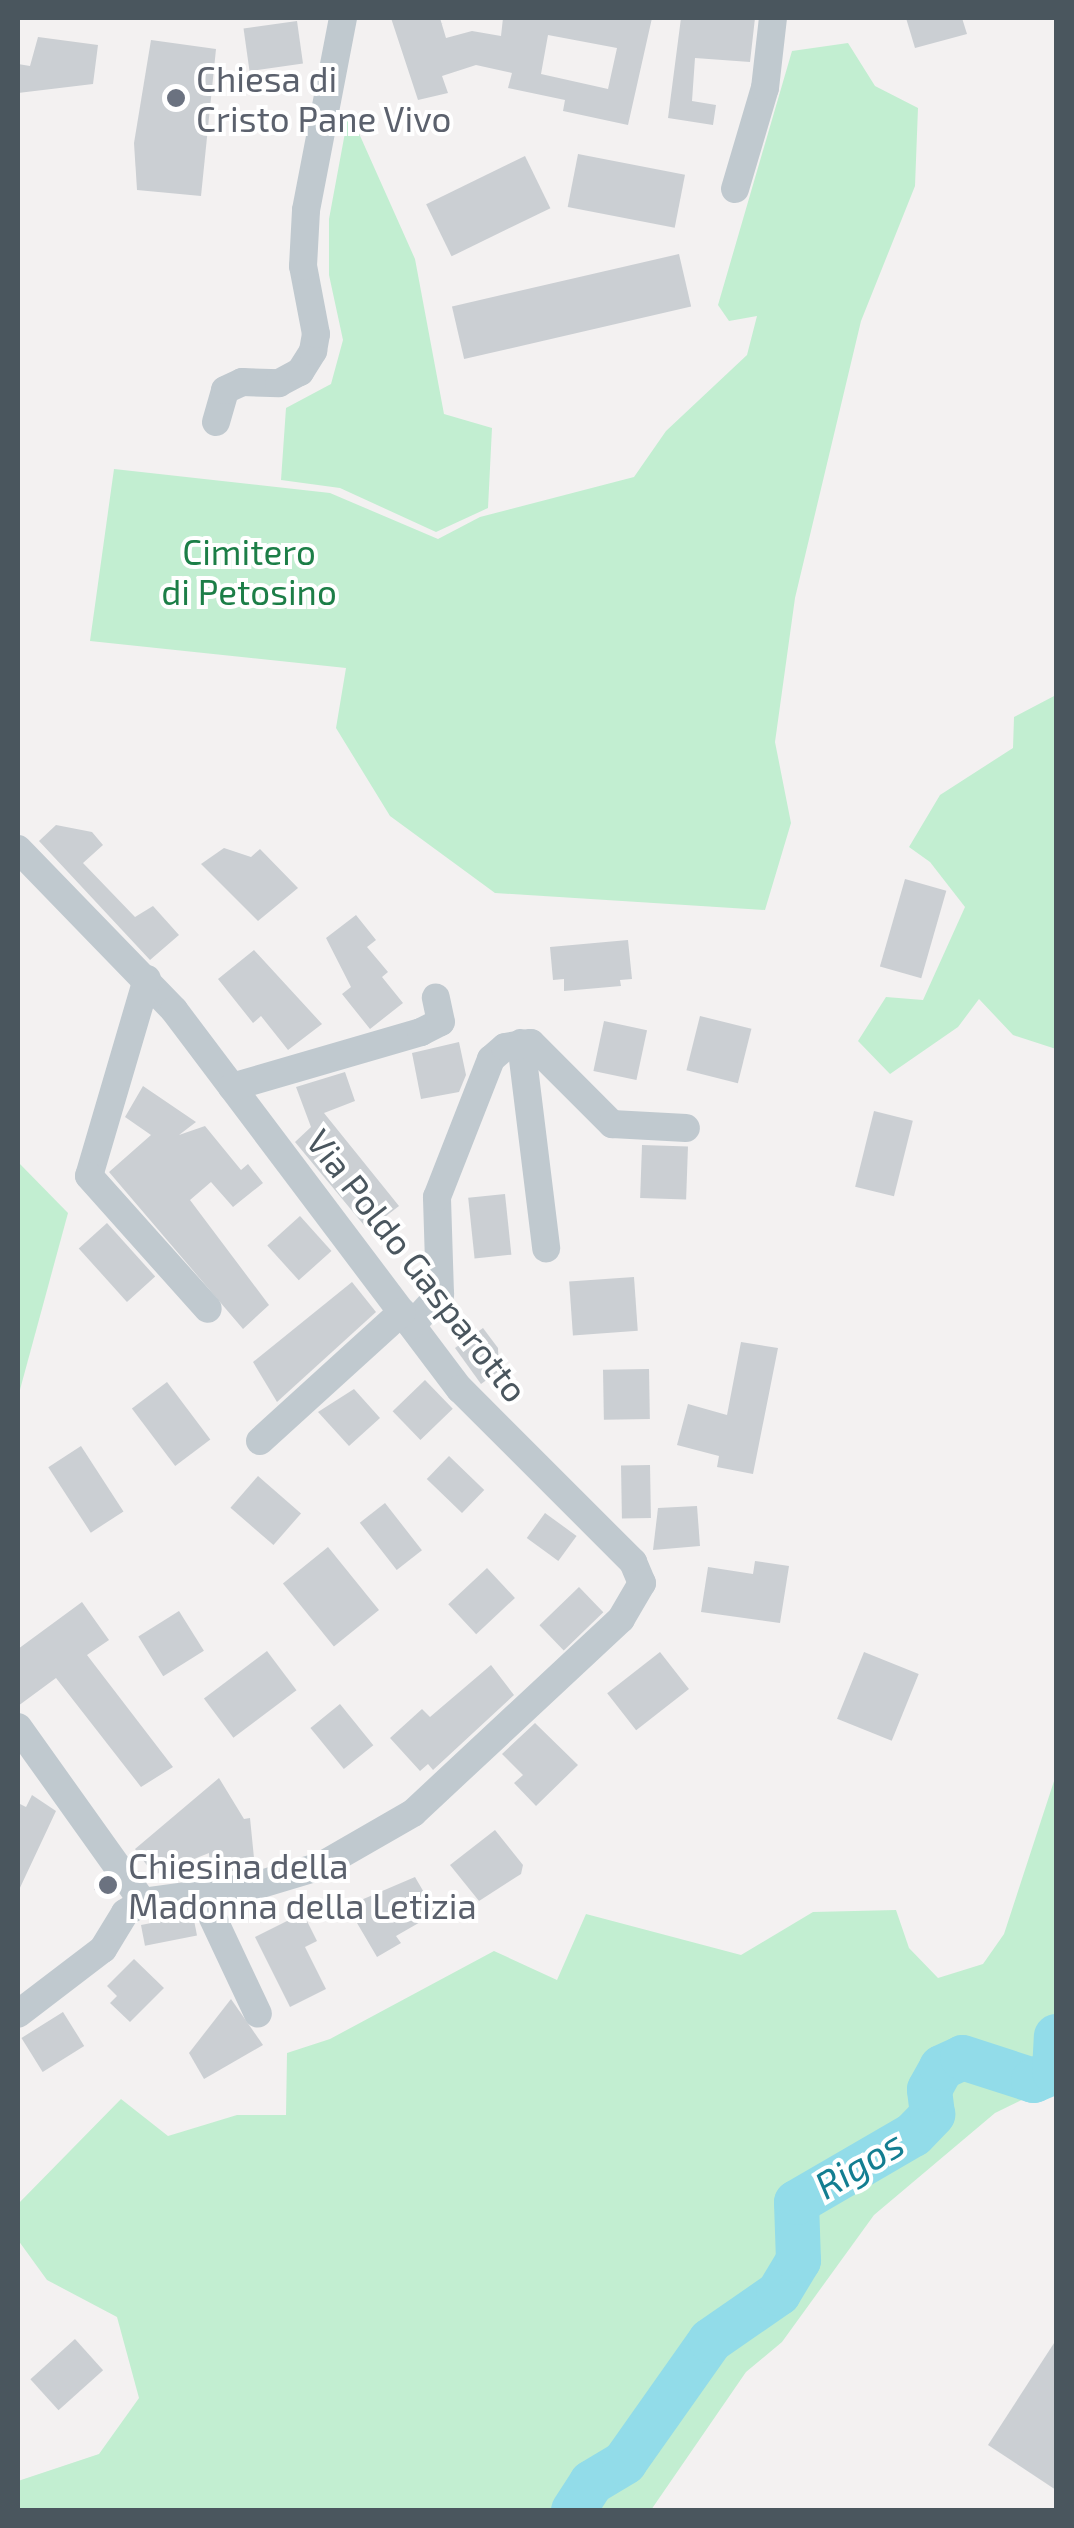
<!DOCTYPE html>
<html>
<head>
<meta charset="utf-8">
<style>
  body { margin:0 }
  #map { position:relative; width:1074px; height:2528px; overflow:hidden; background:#f3f1f1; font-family:"Exo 2",sans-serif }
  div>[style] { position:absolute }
  .green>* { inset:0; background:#c2eed1 }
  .river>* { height:45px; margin:-22.5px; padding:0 22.5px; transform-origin:22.5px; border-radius:22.5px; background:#92dce9 }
  .building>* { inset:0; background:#cbcfd3; transform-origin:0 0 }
  .street>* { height:28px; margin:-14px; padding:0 14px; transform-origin:14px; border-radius:14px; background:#c0c9cf }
  .dots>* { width:28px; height:28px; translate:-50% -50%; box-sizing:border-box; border:5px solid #fff; border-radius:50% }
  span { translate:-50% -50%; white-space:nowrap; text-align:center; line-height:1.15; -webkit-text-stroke:8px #fff; paint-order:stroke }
  .worship-label { font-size:35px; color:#5b616d }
  .left { translate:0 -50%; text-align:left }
  .park-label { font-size:35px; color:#1c7e47 }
  .street-label { font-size:35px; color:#4a565e }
  .water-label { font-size:38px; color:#137e91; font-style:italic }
  .frame { position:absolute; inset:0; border:20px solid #4a565e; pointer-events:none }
</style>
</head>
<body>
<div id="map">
  <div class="green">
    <div style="clip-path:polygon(848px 43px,875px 86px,918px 108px,915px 186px,861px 321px,795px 598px,775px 742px,791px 823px,765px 910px,495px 893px,390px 816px,336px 728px,346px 668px,90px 641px,114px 469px,330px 493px,438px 539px,480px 517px,634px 477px,666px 431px,747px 355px,757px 316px,729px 321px,718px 305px,792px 51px)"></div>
    <div style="clip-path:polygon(349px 111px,415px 259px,444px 414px,492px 428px,488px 508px,436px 532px,340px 488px,281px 480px,286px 408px,331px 384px,343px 340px,329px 275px,329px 219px)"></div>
    <div style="clip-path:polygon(1056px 695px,1056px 1049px,1013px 1035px,979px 999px,958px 1027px,890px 1074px,858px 1041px,886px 997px,923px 1000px,965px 907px,930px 862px,909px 847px,940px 795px,1013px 748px,1014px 717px)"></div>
    <div style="clip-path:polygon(18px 1162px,68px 1213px,18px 1397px)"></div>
    <div style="clip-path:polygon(1056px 1775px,1056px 2083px,995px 2113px,874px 2215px,782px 2342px,746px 2372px,651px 2510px,18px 2510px,18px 2481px,99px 2454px,139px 2398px,117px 2317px,47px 2280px,18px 2240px,18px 2204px,121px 2099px,168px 2136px,237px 2115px,286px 2115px,287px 2053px,330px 2039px,494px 1951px,557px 1980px,586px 1914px,741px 1955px,813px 1912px,896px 1910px,909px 1948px,938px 1978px,983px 1964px,1004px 1934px)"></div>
  </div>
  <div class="river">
    <div style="left:573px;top:2510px;width:33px;rotate:-57deg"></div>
    <div style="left:591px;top:2482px;width:39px;rotate:-31deg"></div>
    <div style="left:624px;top:2462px;width:149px;rotate:-54.8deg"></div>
    <div style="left:710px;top:2340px;width:83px;rotate:-34.7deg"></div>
    <div style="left:778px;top:2293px;width:39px;rotate:-59deg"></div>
    <div style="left:798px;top:2260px;width:58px;rotate:-92deg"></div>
    <div style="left:796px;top:2202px;width:135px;rotate:-30.2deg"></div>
    <div style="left:913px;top:2134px;width:28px;rotate:-46deg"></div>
    <div style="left:932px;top:2114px;width:25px;rotate:-97deg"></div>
    <div style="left:929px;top:2089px;width:25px;rotate:-61deg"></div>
    <div style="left:941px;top:2067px;width:23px;rotate:-25deg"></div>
    <div style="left:962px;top:2057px;width:75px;rotate:17.9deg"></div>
    <div style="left:1033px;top:2080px;width:23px;rotate:-23deg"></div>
    <div style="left:1054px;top:2071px;width:35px;rotate:-87deg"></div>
  </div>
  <div class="building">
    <div style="clip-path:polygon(evenodd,391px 18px,440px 18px,446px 38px,472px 31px,501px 36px,503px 18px,652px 18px,628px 125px,563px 111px,565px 100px,508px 88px,512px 73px,476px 65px,442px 76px,448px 93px,418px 100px,391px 18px,548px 35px,617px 48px,608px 89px,541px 74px,548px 35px)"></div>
    <div style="clip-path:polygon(681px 18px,755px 18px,750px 62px,695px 58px,692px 101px,716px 105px,713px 125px,668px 118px)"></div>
    <div style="clip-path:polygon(906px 18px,962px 18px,967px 34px,915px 48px)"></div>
    <div style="left:297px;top:21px;width:43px;height:54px;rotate:82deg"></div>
    <div style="clip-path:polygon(38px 37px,98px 45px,93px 84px,18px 93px,18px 64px,30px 66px)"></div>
    <div style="clip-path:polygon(151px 40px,216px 49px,201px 196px,137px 190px,134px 143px)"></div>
    <div style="left:578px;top:154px;width:109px;height:54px;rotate:11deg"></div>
    <div style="left:525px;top:156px;width:58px;height:110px;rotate:64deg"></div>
    <div style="left:679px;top:254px;width:54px;height:233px;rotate:77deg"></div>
    <div style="clip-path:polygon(56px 825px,92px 832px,103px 845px,83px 863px,135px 917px,153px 906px,179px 935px,150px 960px,39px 841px)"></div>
    <div style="clip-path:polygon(224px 848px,251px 857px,260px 849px,298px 888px,258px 921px,201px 864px)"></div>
    <div style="left:905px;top:879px;width:43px;height:91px;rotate:16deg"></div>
    <div style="clip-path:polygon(356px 915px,376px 940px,367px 947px,388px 972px,382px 977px,403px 1003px,370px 1029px,342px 994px,351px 987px,326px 938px)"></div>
    <div style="clip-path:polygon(628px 940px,632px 979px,620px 980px,621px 986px,564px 991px,564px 979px,553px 980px,550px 947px)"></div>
    <div style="clip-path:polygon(254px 950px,322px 1024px,288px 1050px,261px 1016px,253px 1023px,218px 979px)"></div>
    <div style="left:700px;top:1016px;width:53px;height:56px;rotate:14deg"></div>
    <div style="left:604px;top:1021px;width:44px;height:51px;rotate:12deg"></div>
    <div style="clip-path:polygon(459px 1042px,466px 1075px,459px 1092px,421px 1099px,412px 1053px)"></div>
    <div style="clip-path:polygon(345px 1072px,355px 1101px,324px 1113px,399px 1206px,368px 1230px,295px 1142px,311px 1127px,296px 1087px)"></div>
    <div style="clip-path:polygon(143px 1086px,196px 1122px,179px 1135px,205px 1126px,241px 1170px,248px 1164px,263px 1183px,233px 1207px,211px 1182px,190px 1200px,269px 1305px,243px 1329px,109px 1172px,151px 1135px,125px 1117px)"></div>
    <div style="left:874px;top:1111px;width:40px;height:78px;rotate:14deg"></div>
    <div style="left:642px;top:1145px;width:46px;height:53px;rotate:2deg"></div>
    <div style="left:505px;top:1194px;width:61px;height:37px;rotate:84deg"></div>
    <div style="left:300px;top:1216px;width:47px;height:44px;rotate:48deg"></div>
    <div style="left:107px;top:1223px;width:72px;height:38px;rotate:48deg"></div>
    <div style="left:634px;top:1277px;width:54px;height:65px;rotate:86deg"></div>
    <div style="clip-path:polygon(352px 1282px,376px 1312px,277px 1402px,253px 1362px)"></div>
    <div style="clip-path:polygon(483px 1328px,498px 1348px,499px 1371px,481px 1384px,455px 1348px)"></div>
    <div style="clip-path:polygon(741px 1342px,778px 1348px,753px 1474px,717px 1467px,719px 1456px,677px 1445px,688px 1404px,727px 1415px)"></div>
    <div style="left:649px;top:1369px;width:50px;height:46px;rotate:89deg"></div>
    <div style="left:425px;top:1380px;width:40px;height:45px;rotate:46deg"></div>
    <div style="left:167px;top:1382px;width:72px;height:44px;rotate:53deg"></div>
    <div style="clip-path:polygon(354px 1389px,380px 1418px,349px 1446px,318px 1412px)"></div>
    <div style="left:81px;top:1446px;width:78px;height:39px;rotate:57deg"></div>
    <div style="left:449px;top:1456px;width:49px;height:32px;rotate:44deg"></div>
    <div style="left:650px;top:1465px;width:53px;height:29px;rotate:89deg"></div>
    <div style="left:258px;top:1476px;width:57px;height:42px;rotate:41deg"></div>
    <div style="left:385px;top:1503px;width:60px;height:32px;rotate:52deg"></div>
    <div style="clip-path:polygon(697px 1506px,700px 1546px,653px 1550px,658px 1508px)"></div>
    <div style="left:545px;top:1513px;width:39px;height:31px;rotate:36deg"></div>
    <div style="left:328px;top:1547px;width:81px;height:58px;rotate:51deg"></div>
    <div style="clip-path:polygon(755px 1561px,789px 1566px,780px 1623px,701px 1612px,708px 1567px,753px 1574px)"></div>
    <div style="left:487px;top:1568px;width:41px;height:53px;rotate:47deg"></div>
    <div style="left:579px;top:1587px;width:35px;height:55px;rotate:46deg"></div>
    <div style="clip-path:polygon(82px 1602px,109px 1640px,87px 1655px,173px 1767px,141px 1787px,56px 1678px,18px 1706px,18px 1649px)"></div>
    <div style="left:179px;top:1611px;width:47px;height:48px;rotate:58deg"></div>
    <div style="left:267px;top:1651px;width:49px;height:79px;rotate:53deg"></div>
    <div style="left:660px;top:1652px;width:47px;height:67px;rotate:52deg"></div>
    <div style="left:864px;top:1652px;width:59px;height:72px;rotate:22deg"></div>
    <div style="clip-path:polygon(491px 1665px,514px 1695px,433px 1770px,428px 1764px,420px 1771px,390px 1738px,422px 1709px,430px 1717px)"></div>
    <div style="left:340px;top:1704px;width:53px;height:38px;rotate:51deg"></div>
    <div style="clip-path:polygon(535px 1723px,578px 1765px,536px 1806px,514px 1783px,523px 1775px,502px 1754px)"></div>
    <div style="clip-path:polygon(219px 1778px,244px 1819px,250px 1818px,255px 1868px,210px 1874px,209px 1853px,154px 1875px,135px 1849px)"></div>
    <div style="clip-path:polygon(32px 1795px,56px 1811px,18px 1892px,18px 1803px,26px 1807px)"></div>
    <div style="clip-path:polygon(495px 1830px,523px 1865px,521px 1874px,479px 1901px,450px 1865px)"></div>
    <div style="clip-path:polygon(103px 1876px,116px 1894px,94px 1890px)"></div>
    <div style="clip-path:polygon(415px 1877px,436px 1913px,396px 1936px,401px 1943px,377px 1957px,347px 1906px)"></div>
    <div style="clip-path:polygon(303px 1913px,317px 1941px,305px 1947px,326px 1989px,290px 2007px,255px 1937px)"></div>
    <div style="left:193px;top:1915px;width:21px;height:53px;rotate:79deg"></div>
    <div style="clip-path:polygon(134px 1959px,164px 1988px,130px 2022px,110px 2003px,117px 1996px,107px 1986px)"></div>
    <div style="clip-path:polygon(231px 1999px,263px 2045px,204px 2079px,189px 2053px)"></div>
    <div style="left:63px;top:2012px;width:40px;height:49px;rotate:58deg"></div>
    <div style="left:75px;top:2339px;width:42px;height:60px;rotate:48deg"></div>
    <div style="clip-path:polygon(1056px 2340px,1056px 2490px,988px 2445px)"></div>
  </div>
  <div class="street">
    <div style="left:735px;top:189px;width:105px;rotate:-73.5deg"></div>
    <div style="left:765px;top:88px;width:70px;rotate:-83.5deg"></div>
    <div style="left:216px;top:422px;width:33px;rotate:-74deg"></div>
    <div style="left:225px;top:390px;width:19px;rotate:-25deg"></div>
    <div style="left:242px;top:382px;width:37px;rotate:2deg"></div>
    <div style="left:279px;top:383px;width:24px;rotate:-28deg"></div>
    <div style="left:300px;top:372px;width:25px;rotate:-58deg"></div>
    <div style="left:313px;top:351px;width:17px;rotate:-80deg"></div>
    <div style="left:316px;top:334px;width:69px;rotate:-100.8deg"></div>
    <div style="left:303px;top:266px;width:56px;rotate:-86.9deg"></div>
    <div style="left:306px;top:210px;width:196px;rotate:-79.1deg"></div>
    <div style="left:18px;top:849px;width:224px;rotate:45.9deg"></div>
    <div style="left:174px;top:1010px;width:475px;rotate:53deg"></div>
    <div style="left:460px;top:1389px;width:245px;rotate:45deg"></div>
    <div style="left:633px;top:1562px;width:23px;rotate:67deg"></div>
    <div style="left:642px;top:1583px;width:42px;rotate:120.3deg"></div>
    <div style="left:621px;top:1619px;width:284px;rotate:137deg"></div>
    <div style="left:413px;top:1813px;width:106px;rotate:150.1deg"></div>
    <div style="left:321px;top:1866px;width:73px;rotate:163.3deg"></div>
    <div style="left:251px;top:1887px;width:109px;rotate:172.1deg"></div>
    <div style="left:143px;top:1902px;width:21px;rotate:149deg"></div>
    <div style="left:125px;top:1913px;width:42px;rotate:121.4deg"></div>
    <div style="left:103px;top:1949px;width:107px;rotate:142.6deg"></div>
    <div style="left:147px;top:979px;width:205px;rotate:106.4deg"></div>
    <div style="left:89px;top:1176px;width:178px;rotate:48.2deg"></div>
    <div style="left:521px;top:1043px;width:207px;rotate:83deg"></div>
    <div style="left:232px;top:1087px;width:197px;rotate:-16.2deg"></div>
    <div style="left:421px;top:1032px;width:22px;rotate:-27deg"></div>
    <div style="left:441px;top:1022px;width:25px;rotate:-102deg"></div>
    <div style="left:412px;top:1325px;width:42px;rotate:-47.9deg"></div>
    <div style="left:440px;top:1294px;width:97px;rotate:-91.8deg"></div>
    <div style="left:437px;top:1197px;width:148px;rotate:-68.6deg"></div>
    <div style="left:491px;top:1059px;width:18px;rotate:-41deg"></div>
    <div style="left:505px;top:1047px;width:26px;rotate:-9deg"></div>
    <div style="left:531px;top:1043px;width:115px;rotate:45deg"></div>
    <div style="left:612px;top:1124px;width:74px;rotate:3.1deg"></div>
    <div style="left:260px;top:1441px;width:192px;rotate:-42.3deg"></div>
    <div style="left:18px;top:1727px;width:215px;rotate:54.5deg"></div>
    <div style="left:208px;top:1893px;width:21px;rotate:82deg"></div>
    <div style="left:211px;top:1914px;width:110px;rotate:64.8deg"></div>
  </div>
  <div class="dots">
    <div style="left:176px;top:98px;background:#6b7280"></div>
    <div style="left:108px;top:1885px;background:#6b7280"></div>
  </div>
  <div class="worship-label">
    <span class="left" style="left:196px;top:98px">Chiesa di<br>Cristo Pane Vivo</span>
    <span class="left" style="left:128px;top:1885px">Chiesina della<br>Madonna della Letizia</span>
  </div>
  <div class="park-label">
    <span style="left:249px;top:571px">Cimitero<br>di Petosino</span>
  </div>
  <div class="street-label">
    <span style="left:418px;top:1265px;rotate:52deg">Via Poldo Gasparotto</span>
  </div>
  <div class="water-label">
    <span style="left:859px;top:2164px;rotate:-31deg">Rigos</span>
  </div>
  <div class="frame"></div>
</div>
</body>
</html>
